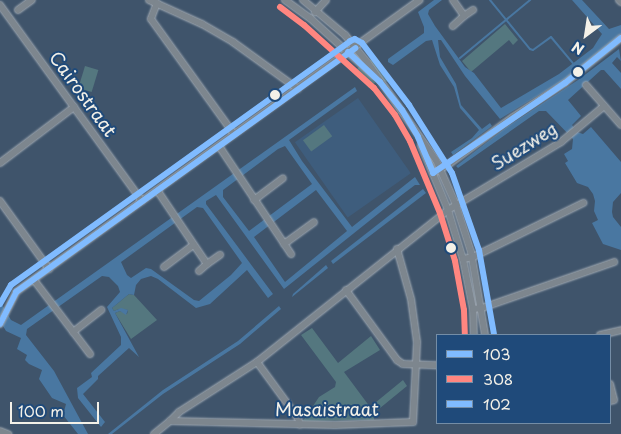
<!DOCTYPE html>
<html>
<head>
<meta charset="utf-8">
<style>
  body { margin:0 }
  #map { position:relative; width:621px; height:434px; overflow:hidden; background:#3f546b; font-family:"Playpen Sans",sans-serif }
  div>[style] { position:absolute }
  .built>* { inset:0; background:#3e5d7d; transform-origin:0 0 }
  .green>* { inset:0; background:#54777f; transform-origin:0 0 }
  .water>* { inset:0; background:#4977a1 }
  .stream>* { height:2px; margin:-1px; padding:0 1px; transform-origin:1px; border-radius:1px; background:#4977a1 }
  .roads { filter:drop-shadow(0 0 1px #a0a9b2) drop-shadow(0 0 1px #a0a9b2) }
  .minor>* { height:6px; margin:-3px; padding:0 3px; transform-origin:3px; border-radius:3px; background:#7d868e }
  .bus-1>* { height:6px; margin:-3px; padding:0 3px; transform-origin:3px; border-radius:3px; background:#80bbff }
  .bus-2>* { height:6px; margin:-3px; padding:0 3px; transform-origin:3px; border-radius:3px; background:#ff8680 }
  .bus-3>* { height:6px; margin:-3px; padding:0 3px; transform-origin:3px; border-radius:3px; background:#80bbff }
  .dots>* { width:14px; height:14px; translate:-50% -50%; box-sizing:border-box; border:2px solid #1f4a7a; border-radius:50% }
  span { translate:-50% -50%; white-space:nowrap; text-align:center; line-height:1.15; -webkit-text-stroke:4px #1f4a7a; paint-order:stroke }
  .street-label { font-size:18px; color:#f4f1e8 }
  .legend { position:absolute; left:436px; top:334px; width:175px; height:90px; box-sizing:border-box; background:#1f4a7a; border:1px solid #748da6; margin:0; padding:6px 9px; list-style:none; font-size:15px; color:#f4f1e8 }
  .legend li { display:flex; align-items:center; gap:10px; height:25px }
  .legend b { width:25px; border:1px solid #748da6 }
  .north { position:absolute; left:561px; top:10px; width:50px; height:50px; -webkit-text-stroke:4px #1f4a7a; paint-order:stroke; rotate:211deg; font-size:14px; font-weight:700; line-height:20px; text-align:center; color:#f4f1e8 }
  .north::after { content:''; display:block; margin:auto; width:18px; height:22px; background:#f4f1e8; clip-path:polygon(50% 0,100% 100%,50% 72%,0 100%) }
  .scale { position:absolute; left:10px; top:402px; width:89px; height:22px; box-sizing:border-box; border:2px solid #f4f1e8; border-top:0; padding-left:6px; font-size:15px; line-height:18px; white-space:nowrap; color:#f4f1e8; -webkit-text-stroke:4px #1f4a7a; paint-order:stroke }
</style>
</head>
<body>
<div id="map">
  <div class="built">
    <div style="left:358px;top:98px;width:92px;height:77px;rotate:55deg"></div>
  </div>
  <div class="green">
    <div style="clip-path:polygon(505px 24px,518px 40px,513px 45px,509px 40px,471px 72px,462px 61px)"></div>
    <div style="clip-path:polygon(375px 57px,392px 79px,389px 82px,384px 81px,368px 61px)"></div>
    <div style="left:85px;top:66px;width:14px;height:23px;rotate:17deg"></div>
    <div style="clip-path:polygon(360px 66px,376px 82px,369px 88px,355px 71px)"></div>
    <div style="left:324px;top:125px;width:14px;height:26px;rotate:54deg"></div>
    <div style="clip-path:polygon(129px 294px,134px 295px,157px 320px,131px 339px,115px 313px,120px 311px,127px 314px,128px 310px,119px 309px,114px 311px,112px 308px)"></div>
    <div style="clip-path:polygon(312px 328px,338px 363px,371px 336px,380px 350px,344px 372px,370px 407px,403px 380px,407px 386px,374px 413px,374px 420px,303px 421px,319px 397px,335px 387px,336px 382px,301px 335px)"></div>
  </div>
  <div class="water">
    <div style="clip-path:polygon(434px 0,442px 0,429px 10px,428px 14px,435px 26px,465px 67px,474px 73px,501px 108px,559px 74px,593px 48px,598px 40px,602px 34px,572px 0,582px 0,609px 29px,621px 25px,621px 34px,568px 77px,500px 119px,465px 76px,441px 40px,438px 40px,440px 57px,456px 84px,461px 105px,482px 129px,490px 123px,492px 126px,453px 155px,451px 152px,472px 138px,479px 130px,460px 108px,454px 87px,440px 65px,432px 40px,426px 41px,393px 65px,388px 62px,388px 59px,424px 33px,424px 27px,418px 12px)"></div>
    <div style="clip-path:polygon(619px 49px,621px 61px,617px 57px,612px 63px,621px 73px,621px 89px,604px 70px,601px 70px,568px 100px,581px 116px,572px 125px,577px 132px,583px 134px,591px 127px,621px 162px,621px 193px,613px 202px,612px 212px,613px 217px,621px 227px,621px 250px,603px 244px,592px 223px,598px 220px,594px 211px,595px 201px,593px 194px,588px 187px,577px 183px,565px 163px,568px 161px,564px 154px,572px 149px,573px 139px,546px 111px,539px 111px,458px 168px,456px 166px,508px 126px,578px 80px)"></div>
    <div style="clip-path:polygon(evenodd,355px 87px,357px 91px,289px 140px,302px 161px,352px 227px,415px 177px,420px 185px,415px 185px,403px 194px,284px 289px,216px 195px,206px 201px,206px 204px,273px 294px,268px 298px,247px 270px,210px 304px,196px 308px,158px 279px,151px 276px,141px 279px,136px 285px,134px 295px,129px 294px,112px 308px,114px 311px,121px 308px,128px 310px,126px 315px,120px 311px,115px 313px,139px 357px,129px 348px,98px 376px,98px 379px,83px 394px,105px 422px,101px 427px,78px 398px,77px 388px,92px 377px,91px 373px,121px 345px,121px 337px,107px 307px,120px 292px,118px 286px,109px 277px,102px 276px,27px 329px,26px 335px,54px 371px,88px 434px,78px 434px,63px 415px,66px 404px,52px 398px,39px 379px,42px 370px,29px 364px,25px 360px,27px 355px,17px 349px,21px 338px,6px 331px,0 321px,0 301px,11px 320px,21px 325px,355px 87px,285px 146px,312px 184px,249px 231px,223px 197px,223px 190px,278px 149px,285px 146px,355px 87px,316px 190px,347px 231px,285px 282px,254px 237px,316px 190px,355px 87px,197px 207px,203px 208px,242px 263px,231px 275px,199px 301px,194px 300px,151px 269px,146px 268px,131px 278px,127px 275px,121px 262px,197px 207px)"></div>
    <div style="clip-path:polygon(423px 189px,426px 193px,333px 264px,331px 261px)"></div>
    <div style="clip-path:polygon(326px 265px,328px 268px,292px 297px,293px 294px)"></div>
    <div style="clip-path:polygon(279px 306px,281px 309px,240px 344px,163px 394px,112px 434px,108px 434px,163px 390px,238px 341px)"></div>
  </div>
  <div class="stream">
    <div style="left:490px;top:0;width:63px;rotate:50.8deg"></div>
    <div style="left:530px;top:49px;width:3px;rotate:18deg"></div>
    <div style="left:533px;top:50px;width:22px;rotate:-36deg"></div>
    <div style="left:551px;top:37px;width:34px;rotate:50deg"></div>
    <div style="left:460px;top:58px;width:91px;rotate:-39.6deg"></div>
  </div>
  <div class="roads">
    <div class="minor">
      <div style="left:149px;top:0;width:58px;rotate:24.4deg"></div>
      <div style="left:202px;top:24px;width:36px;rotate:30deg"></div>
      <div style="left:233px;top:42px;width:80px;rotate:35.9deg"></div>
      <div style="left:285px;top:0;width:31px;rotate:36deg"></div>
      <div style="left:310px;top:18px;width:86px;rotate:42.2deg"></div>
      <div style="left:303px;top:0;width:55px;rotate:39.8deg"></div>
      <div style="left:345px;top:35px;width:36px;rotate:51deg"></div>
      <div style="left:368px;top:63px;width:118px;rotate:55deg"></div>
      <div style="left:436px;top:160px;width:49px;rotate:66deg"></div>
      <div style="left:456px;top:205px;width:49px;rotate:72.3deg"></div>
      <div style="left:471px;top:252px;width:84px;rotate:80.4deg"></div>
      <div style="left:453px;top:0;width:19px;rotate:55deg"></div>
      <div style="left:464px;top:16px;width:15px;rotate:138deg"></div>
      <div style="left:619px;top:0;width:3px;rotate:45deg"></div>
      <div style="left:157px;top:3px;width:17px;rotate:111deg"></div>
      <div style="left:151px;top:19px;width:142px;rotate:54.2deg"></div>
      <div style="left:0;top:5px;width:242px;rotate:54.1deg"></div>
      <div style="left:18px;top:10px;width:17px;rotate:-36deg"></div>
      <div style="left:315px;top:12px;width:16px;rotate:-47deg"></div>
      <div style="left:464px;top:16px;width:11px;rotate:-34deg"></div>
      <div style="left:586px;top:85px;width:53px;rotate:48.8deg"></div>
      <div style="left:421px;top:145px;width:70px;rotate:67.4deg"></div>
      <div style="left:448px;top:210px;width:51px;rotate:73deg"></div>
      <div style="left:463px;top:259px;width:51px;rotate:78.7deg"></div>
      <div style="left:473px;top:309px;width:26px;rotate:88deg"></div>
      <div style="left:219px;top:146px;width:130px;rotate:56.3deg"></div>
      <div style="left:0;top:163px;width:93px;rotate:-37.1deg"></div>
      <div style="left:433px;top:173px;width:18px;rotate:-29deg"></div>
      <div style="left:449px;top:164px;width:79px;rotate:-36.3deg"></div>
      <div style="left:513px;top:117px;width:62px;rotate:-33.2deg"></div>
      <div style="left:565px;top:83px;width:72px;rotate:-38.8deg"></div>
      <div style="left:157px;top:190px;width:89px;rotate:56deg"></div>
      <div style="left:207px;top:264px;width:16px;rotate:-35deg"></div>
      <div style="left:254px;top:200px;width:36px;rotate:-37deg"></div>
      <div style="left:0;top:201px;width:84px;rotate:54.2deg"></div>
      <div style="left:284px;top:244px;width:37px;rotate:-36deg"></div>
      <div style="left:463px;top:259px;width:10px;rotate:-11deg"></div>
      <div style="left:473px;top:257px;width:123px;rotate:-26.1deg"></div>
      <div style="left:164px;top:267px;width:36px;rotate:-37deg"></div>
      <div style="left:199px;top:271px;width:11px;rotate:-41deg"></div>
      <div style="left:34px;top:280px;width:93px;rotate:52.9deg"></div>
      <div style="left:346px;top:290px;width:87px;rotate:53.9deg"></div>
      <div style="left:397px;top:360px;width:7px;rotate:34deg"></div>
      <div style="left:403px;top:364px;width:34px;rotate:2deg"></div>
      <div style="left:473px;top:309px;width:9px;rotate:-6deg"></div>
      <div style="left:482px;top:308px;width:140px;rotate:-19.2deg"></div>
      <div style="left:0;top:324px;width:36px;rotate:-63deg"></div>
      <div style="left:16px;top:292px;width:498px;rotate:-35.9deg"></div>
      <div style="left:73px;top:332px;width:36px;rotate:-38deg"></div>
      <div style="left:600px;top:335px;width:22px;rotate:-13deg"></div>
      <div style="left:257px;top:362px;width:69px;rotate:53.8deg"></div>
      <div style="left:298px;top:418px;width:7px;rotate:74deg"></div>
      <div style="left:610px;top:384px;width:16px;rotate:76deg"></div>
      <div style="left:614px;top:400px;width:4px;rotate:166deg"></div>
      <div style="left:170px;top:421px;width:13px;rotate:-45deg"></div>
      <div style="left:179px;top:412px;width:93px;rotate:-32.7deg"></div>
      <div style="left:257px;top:362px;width:244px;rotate:-38.5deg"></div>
      <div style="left:448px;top:210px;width:132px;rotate:-31deg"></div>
      <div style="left:561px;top:142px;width:56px;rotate:-39.9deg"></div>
      <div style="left:0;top:431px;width:9px;rotate:21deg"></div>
      <div style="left:154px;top:434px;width:21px;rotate:-39deg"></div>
      <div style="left:170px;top:421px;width:165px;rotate:1.4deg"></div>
      <div style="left:335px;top:425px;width:78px;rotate:-2.2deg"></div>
      <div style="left:413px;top:422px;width:80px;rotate:-87.1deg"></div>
      <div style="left:417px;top:342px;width:43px;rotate:-97.9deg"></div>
      <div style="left:411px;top:299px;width:52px;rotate:-105.6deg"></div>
    </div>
  </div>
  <div class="bus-1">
    <div style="left:348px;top:52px;width:44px;rotate:43.2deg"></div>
    <div style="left:380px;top:82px;width:36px;rotate:52deg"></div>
    <div style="left:402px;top:110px;width:31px;rotate:59deg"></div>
    <div style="left:418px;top:137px;width:39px;rotate:67deg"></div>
    <div style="left:433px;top:173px;width:160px;rotate:-34.3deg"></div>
    <div style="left:565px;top:83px;width:72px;rotate:-38.8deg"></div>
    <div style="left:0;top:324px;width:36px;rotate:-63deg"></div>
    <div style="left:16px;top:292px;width:418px;rotate:-35.7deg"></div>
  </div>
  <div class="bus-2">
    <div style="left:280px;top:7px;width:30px;rotate:37deg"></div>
    <div style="left:304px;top:25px;width:94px;rotate:42deg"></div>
    <div style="left:374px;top:88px;width:34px;rotate:52deg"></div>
    <div style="left:395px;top:115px;width:30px;rotate:60deg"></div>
    <div style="left:410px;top:141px;width:78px;rotate:67.4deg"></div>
    <div style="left:440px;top:213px;width:50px;rotate:72.6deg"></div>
    <div style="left:455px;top:261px;width:50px;rotate:79.6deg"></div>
    <div style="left:464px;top:310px;width:25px;rotate:88deg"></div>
  </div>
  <div class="bus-3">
    <div style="left:0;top:304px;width:22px;rotate:-60deg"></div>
    <div style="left:11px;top:285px;width:418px;rotate:-35.7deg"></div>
    <div style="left:350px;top:41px;width:5px;rotate:-22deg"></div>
    <div style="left:355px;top:39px;width:8px;rotate:30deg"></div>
    <div style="left:362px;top:43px;width:78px;rotate:52.8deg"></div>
    <div style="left:409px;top:105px;width:80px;rotate:57.7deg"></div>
    <div style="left:452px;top:173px;width:82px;rotate:70.7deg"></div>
    <div style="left:479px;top:250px;width:85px;rotate:79.9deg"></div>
  </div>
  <div class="dots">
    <div style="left:578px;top:72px;background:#f4f1e8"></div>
    <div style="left:275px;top:95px;background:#f4f1e8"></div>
    <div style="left:451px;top:248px;background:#f4f1e8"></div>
  </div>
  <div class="street-label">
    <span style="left:83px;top:94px;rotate:54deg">Cairostraat</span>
    <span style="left:524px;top:146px;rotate:-32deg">Suezweg</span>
    <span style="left:327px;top:409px">Masaistraat</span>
  </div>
  <ul class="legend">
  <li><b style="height:6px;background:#80bbff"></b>103</li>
  <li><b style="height:6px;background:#ff8680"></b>308</li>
  <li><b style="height:6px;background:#80bbff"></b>102</li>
  </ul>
  <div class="north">N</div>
  <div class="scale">100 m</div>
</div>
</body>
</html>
